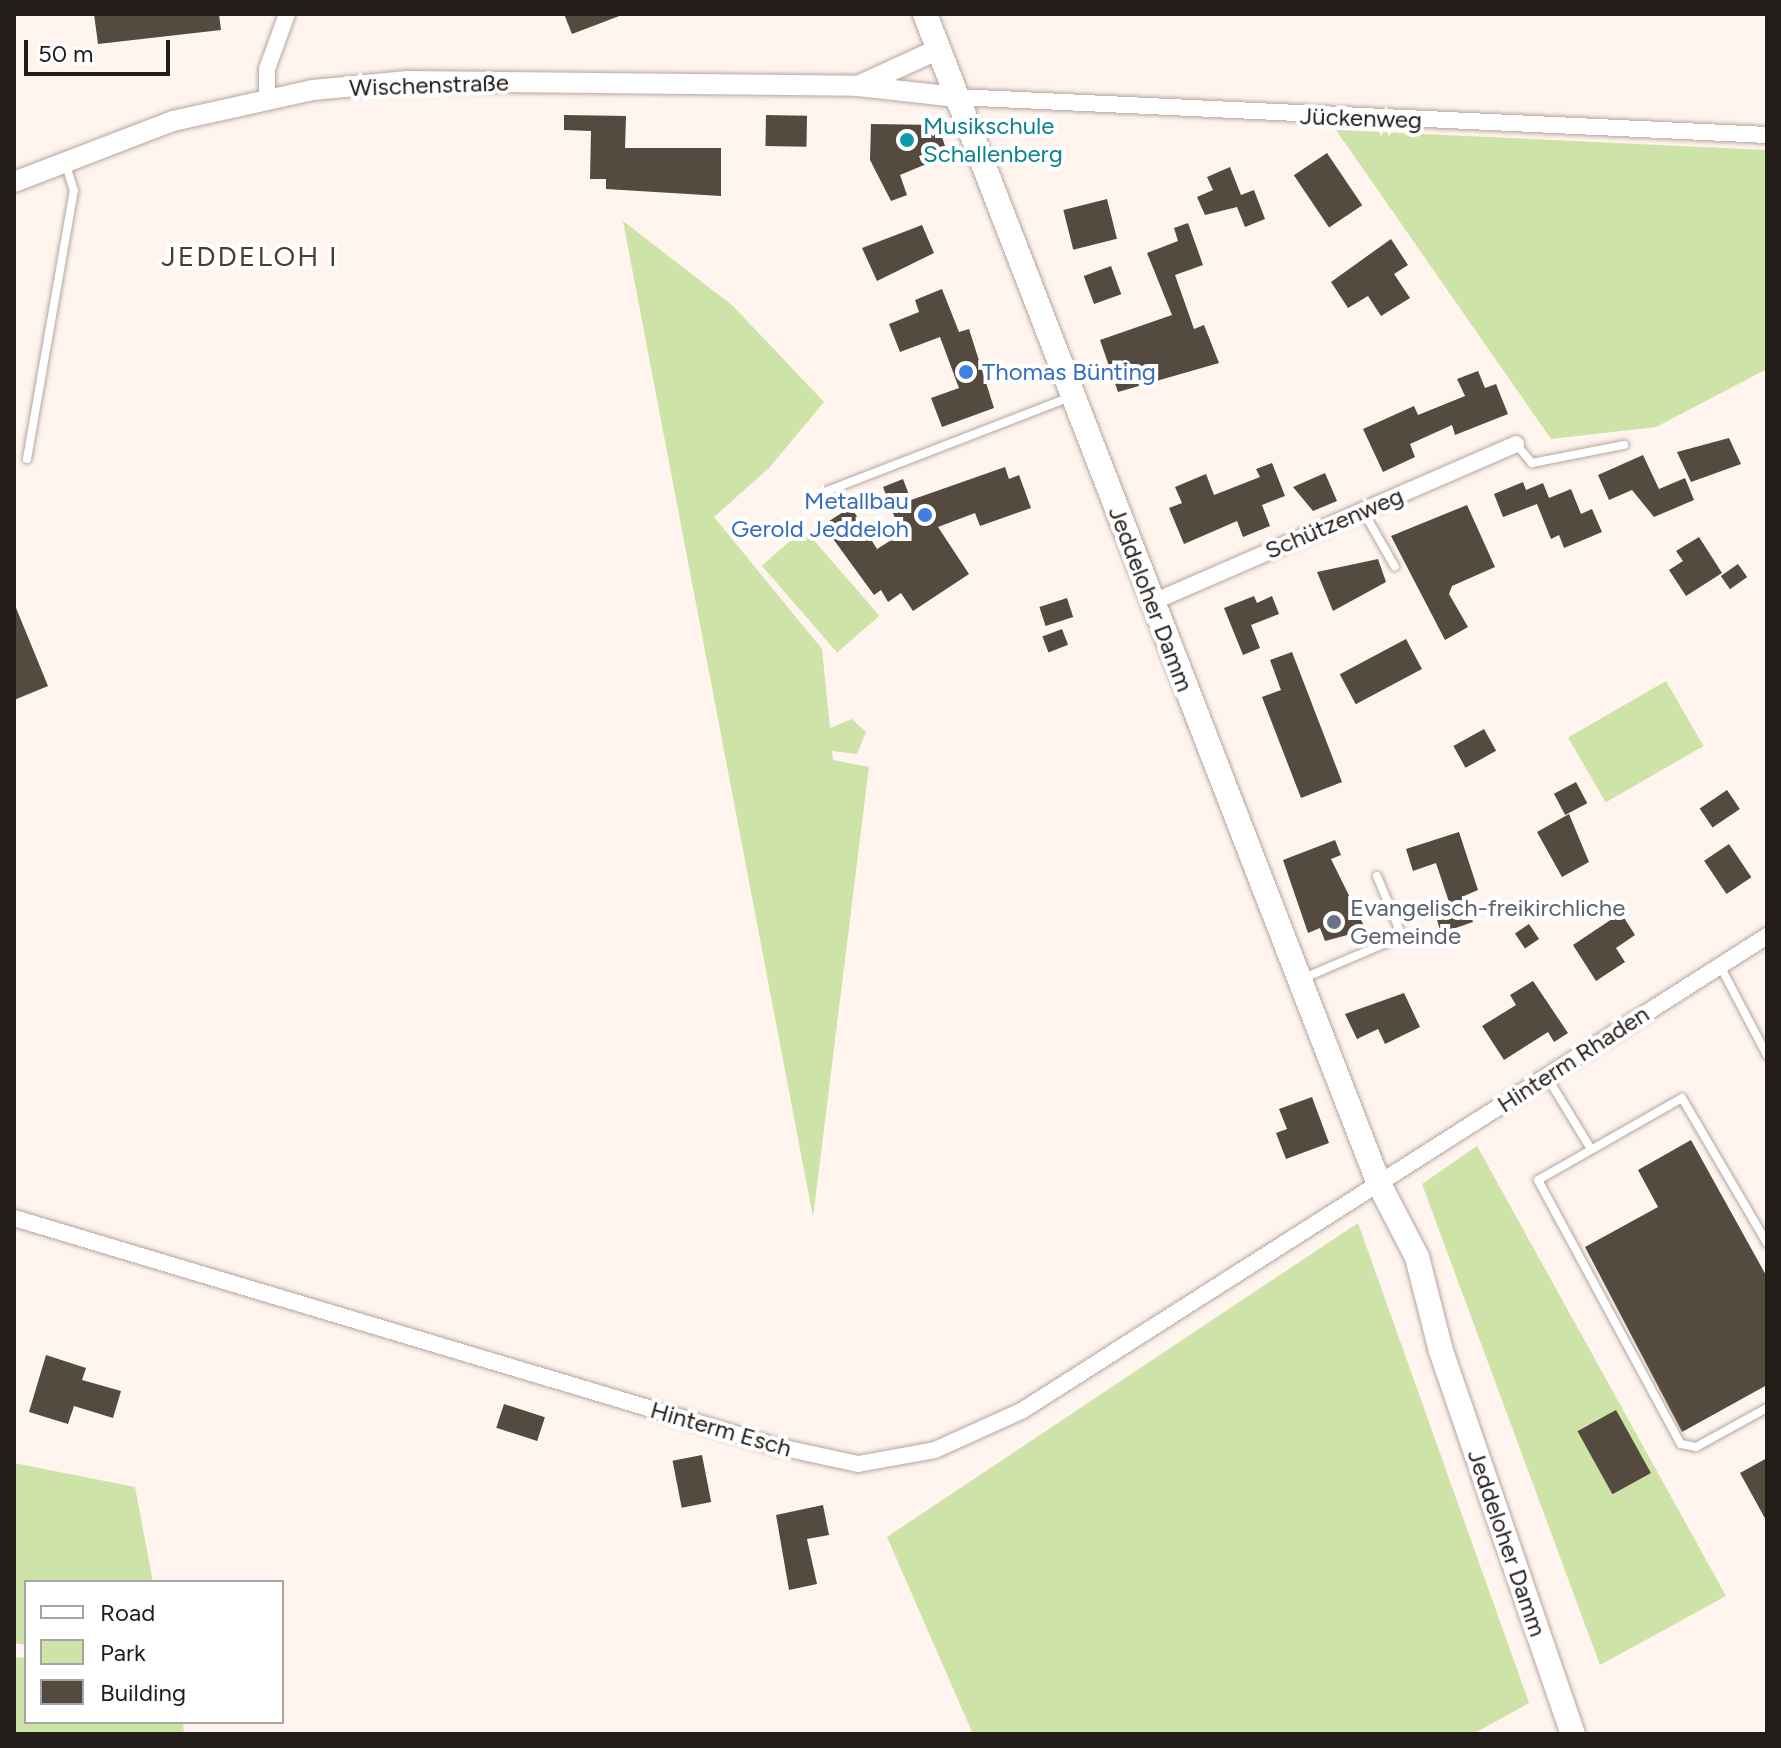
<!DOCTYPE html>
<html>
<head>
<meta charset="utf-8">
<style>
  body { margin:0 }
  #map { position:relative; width:1781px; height:1748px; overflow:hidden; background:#fff4ee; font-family:Figtree,sans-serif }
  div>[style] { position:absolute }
  .green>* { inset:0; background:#cee3a7; transform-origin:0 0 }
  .building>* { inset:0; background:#554a3f; transform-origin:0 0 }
  .roads { filter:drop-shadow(0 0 2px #b7a69d) drop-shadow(0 0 2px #b7a69d) }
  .service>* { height:8px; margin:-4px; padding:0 4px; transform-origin:4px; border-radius:4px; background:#fff }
  .minor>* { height:16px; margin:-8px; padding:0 8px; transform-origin:8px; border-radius:8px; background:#fff }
  .tertiary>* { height:20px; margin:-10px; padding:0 10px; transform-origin:10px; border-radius:10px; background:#fff }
  .secondary>* { height:24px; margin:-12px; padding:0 12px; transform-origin:12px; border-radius:12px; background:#fff }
  .dots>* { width:22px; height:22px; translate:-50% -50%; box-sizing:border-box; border:4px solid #fff; border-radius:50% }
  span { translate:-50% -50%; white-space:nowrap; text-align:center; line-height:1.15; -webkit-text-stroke:8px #fff; paint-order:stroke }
  .street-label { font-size:24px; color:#231d1a }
  .culture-label { font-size:24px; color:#0d838f }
  .left { translate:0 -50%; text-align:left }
  .shop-label { font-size:24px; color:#366cbe }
  .right { translate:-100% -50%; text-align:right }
  .worship-label { font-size:24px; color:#5b616d }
  .quarter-label { font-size:28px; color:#4a3c35; letter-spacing:2px }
  .frame { position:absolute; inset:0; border:16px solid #231d1a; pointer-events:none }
  .legend { position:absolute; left:24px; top:1580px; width:260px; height:144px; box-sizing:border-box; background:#fff; border:2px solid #a7a5a3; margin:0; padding:10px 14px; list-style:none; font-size:24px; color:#231d1a }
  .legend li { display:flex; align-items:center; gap:16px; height:40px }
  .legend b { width:40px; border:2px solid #a7a5a3 }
  .scale { position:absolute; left:24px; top:40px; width:146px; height:36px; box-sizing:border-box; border:4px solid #231d1a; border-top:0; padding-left:10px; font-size:24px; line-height:28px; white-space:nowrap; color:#231d1a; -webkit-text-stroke:6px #fff; paint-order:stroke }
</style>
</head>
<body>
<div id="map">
  <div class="green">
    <div style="clip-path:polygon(1336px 130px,1767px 150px,1767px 369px,1656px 427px,1551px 439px)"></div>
    <div style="clip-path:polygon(623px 221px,733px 306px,824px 402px,769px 468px,714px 517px,822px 649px,830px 728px,852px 719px,866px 732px,857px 754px,832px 751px,833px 760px,869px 767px,813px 1217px)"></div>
    <div style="left:804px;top:529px;width:115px;height:56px;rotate:49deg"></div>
    <div style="left:1666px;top:681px;width:75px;height:113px;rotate:60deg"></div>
    <div style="clip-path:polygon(1477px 1146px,1726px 1596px,1600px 1665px,1422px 1184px)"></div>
    <div style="clip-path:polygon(1358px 1223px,1529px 1703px,1473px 1734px,973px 1734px,887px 1537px)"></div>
    <div style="clip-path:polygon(14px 1463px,135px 1487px,153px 1582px,26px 1582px,26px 1645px,14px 1643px)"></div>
    <div style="clip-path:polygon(14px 1657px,26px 1658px,26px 1722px,183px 1722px,184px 1734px,14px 1734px)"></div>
  </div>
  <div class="building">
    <div style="clip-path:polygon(94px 14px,219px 14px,221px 30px,98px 44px)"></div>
    <div style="clip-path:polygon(564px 14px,621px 14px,622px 15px,572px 34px)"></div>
    <div style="clip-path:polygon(564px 115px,626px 116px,625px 148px,721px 148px,721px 196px,606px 189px,606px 179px,590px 179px,591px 131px,564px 130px)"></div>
    <div style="left:766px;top:115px;width:41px;height:31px;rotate:1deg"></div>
    <div style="clip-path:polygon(871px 124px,938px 125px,948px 155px,900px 175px,907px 195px,891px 201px,870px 160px)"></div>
    <div style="left:1327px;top:153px;width:63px;height:40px;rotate:56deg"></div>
    <div style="clip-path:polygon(1230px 167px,1241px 195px,1254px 190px,1265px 219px,1245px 227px,1237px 207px,1205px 215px,1197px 197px,1213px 190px,1207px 177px)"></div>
    <div style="left:1107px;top:199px;width:41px;height:45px;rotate:76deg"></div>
    <div style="clip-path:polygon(1188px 223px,1203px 265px,1175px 275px,1194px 329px,1204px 325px,1219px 363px,1118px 392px,1100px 340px,1172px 315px,1147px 253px,1178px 241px,1174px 228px)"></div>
    <div style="clip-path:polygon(922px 225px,934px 253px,877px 281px,862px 248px)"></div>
    <div style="clip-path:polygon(1391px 239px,1408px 265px,1394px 274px,1410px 298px,1381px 316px,1368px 296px,1348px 308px,1331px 282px)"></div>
    <div style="left:1111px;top:266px;width:30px;height:29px;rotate:70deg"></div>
    <div style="clip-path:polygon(942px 289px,959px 332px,969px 329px,994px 408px,942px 427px,931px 398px,959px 388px,940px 337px,900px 352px,889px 324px,919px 312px,915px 300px)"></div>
    <div style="clip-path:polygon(1478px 371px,1485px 388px,1496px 384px,1508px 414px,1455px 435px,1452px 425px,1410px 444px,1415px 457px,1383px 472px,1363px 429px,1414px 406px,1418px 415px,1465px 396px,1457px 379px)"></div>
    <div style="clip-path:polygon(1729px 438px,1741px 464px,1691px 482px,1677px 452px)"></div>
    <div style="clip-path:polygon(1643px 455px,1659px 489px,1685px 478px,1694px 500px,1654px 517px,1632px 490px,1609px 500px,1598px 475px)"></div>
    <div style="clip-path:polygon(1272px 463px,1285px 496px,1262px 505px,1270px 526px,1243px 537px,1237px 521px,1184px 544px,1169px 508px,1182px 503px,1175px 487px,1206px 474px,1214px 495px,1260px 477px,1256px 469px)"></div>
    <div style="clip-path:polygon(1005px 467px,1009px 479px,1019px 475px,1031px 508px,980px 526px,975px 513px,938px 527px,969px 574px,913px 611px,901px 593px,888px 602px,881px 590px,874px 595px,823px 525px,851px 507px,877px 549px,901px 534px,883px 487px,903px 479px,911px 500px)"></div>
    <div style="clip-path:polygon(1325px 473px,1337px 501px,1313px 511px,1293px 487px)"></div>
    <div style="clip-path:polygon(1523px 482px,1526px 490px,1543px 483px,1549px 498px,1571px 489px,1581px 514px,1592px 509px,1602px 532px,1564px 548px,1559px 535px,1551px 539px,1537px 504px,1503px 517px,1494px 494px)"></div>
    <div style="clip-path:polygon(1467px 505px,1495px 567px,1452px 586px,1449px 594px,1468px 627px,1445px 640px,1391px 536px)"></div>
    <div style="clip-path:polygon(1699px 537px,1722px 573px,1686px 596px,1669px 570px,1683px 561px,1676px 551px)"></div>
    <div style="clip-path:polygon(1378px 559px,1386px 582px,1333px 611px,1317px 572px)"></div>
    <div style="left:1738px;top:564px;width:16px;height:21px;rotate:55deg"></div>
    <div style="clip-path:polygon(1254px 596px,1257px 603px,1272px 596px,1279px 614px,1251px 625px,1260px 648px,1243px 655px,1224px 608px)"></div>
    <div style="left:1067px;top:598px;width:20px;height:29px;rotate:72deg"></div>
    <div style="clip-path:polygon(14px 603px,48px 686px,14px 700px)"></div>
    <div style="left:1062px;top:629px;width:17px;height:21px;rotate:69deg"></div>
    <div style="left:1406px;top:639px;width:34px;height:75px;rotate:62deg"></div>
    <div style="clip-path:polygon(1292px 652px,1342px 782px,1301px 798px,1262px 697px,1281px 690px,1270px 660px)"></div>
    <div style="left:1484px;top:729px;width:25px;height:35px;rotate:61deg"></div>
    <div style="left:1576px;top:782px;width:24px;height:25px;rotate:62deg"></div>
    <div style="left:1727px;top:790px;width:23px;height:33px;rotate:56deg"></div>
    <div style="clip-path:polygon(1569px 814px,1589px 862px,1562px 877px,1537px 832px)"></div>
    <div style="clip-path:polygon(1459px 832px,1478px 890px,1464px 896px,1473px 922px,1441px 933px,1434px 910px,1450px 905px,1436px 863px,1413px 871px,1406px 849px)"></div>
    <div style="clip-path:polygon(1335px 840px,1341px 855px,1331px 859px,1366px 930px,1325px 941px,1320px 928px,1308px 933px,1283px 860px)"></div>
    <div style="left:1729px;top:844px;width:40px;height:30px;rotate:56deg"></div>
    <div style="clip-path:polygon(1621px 913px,1635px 935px,1616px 948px,1625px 962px,1596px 981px,1573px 945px)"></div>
    <div style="left:1529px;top:924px;width:18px;height:17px;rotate:56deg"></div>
    <div style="clip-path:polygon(1533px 981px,1568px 1033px,1554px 1042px,1548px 1032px,1504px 1060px,1482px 1026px,1516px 1005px,1510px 995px)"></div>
    <div style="clip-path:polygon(1404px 993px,1420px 1027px,1385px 1044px,1378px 1029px,1357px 1039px,1345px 1014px)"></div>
    <div style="clip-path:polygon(1312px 1097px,1329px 1143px,1286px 1159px,1276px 1133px,1287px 1129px,1279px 1109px)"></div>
    <div style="clip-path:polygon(1691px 1140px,1767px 1277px,1767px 1385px,1682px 1432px,1585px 1247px,1658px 1207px,1638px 1170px)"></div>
    <div style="clip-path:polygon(46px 1355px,86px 1368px,82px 1380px,121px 1391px,113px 1418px,74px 1406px,68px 1424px,29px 1412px)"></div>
    <div style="left:504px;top:1404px;width:43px;height:25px;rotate:18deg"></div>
    <div style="left:1616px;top:1410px;width:72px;height:44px;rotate:61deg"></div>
    <div style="left:702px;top:1455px;width:48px;height:30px;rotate:79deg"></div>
    <div style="clip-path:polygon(1767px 1458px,1767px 1522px,1740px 1473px)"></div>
    <div style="clip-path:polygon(823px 1505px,829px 1535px,807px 1539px,817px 1584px,789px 1590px,776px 1515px)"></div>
  </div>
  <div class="roads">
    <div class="service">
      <div style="left:1516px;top:444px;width:25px;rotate:50deg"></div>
      <div style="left:1532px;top:463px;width:94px;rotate:-11.1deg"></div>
      <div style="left:27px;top:459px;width:272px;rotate:-80.1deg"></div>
      <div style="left:74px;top:191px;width:30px;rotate:-107deg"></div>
      <div style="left:827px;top:491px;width:261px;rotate:-21.1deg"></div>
      <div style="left:1363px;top:511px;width:64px;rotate:60.3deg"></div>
      <div style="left:1720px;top:966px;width:101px;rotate:62.2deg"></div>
      <div style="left:1304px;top:978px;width:107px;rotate:-23.2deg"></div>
      <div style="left:1402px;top:936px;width:65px;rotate:-112.6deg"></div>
      <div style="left:1547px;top:1077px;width:84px;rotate:58.6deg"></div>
      <div style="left:1767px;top:1243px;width:168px;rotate:-120.4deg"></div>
      <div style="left:1682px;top:1098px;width:166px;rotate:150.3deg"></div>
      <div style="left:1538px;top:1180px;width:300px;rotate:61.6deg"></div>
      <div style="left:1681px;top:1444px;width:15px;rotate:11deg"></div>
      <div style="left:1696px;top:1447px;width:81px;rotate:-28.8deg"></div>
    </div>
    <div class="minor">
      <div style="left:956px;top:97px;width:812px;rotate:2.68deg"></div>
      <div style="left:267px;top:98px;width:29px;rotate:-90deg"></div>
      <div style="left:267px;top:69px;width:59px;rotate:-70deg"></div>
      <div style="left:1153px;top:602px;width:396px;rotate:-23.5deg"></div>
      <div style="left:14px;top:1218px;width:794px;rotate:16.68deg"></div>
      <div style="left:775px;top:1446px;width:85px;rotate:12.2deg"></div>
      <div style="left:858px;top:1464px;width:78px;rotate:-10.3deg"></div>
      <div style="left:935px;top:1450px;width:97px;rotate:-24.4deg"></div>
      <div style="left:1023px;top:1410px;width:882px;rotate:-32.5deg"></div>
    </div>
    <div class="tertiary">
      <div style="left:858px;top:86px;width:89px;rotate:-24.6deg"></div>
      <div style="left:14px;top:182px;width:170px;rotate:-21deg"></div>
      <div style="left:173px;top:121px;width:143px;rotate:-12.5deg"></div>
      <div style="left:313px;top:90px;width:95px;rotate:-5.4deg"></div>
      <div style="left:408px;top:81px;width:450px;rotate:0.6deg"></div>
      <div style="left:858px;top:86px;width:99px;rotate:6.4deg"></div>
    </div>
    <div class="secondary">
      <div style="left:925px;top:14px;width:1255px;rotate:68.79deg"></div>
      <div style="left:1379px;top:1184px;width:82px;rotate:62.5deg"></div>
      <div style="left:1417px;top:1257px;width:97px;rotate:75.7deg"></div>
      <div style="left:1441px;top:1351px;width:405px;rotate:71deg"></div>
    </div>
  </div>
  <div class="dots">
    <div style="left:907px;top:140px;background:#0f9aa8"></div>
    <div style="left:966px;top:372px;background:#3f7fe0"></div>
    <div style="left:925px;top:515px;background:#3f7fe0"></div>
    <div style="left:1334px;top:922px;background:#6b7280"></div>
  </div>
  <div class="street-label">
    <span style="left:429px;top:85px;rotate:-2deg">Wischenstraße</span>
    <span style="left:1361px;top:118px;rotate:2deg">Jückenweg</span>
    <span style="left:1334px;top:523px;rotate:-23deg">Schützenweg</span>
    <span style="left:1151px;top:599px;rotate:69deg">Jeddeloher Damm</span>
    <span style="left:1573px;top:1059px;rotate:-33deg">Hinterm Rhaden</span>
    <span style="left:721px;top:1429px;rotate:16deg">Hinterm Esch</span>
    <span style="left:1507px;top:1543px;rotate:71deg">Jeddeloher Damm</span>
  </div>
  <div class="culture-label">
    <span class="left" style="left:923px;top:140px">Musikschule<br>Schallenberg</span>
  </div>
  <div class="shop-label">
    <span class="left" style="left:982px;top:372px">Thomas Bünting</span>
    <span class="right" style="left:909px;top:515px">Metallbau<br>Gerold Jeddeloh</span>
  </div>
  <div class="worship-label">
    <span class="left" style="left:1350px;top:922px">Evangelisch-freikirchliche<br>Gemeinde</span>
  </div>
  <div class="quarter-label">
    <span style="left:250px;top:256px">JEDDELOH I</span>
  </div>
  <div class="frame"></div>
  <ul class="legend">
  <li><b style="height:10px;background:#fff"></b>Road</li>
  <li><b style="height:22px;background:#cee3a7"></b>Park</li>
  <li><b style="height:22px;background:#554a3f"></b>Building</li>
  </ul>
  <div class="scale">50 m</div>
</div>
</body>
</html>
